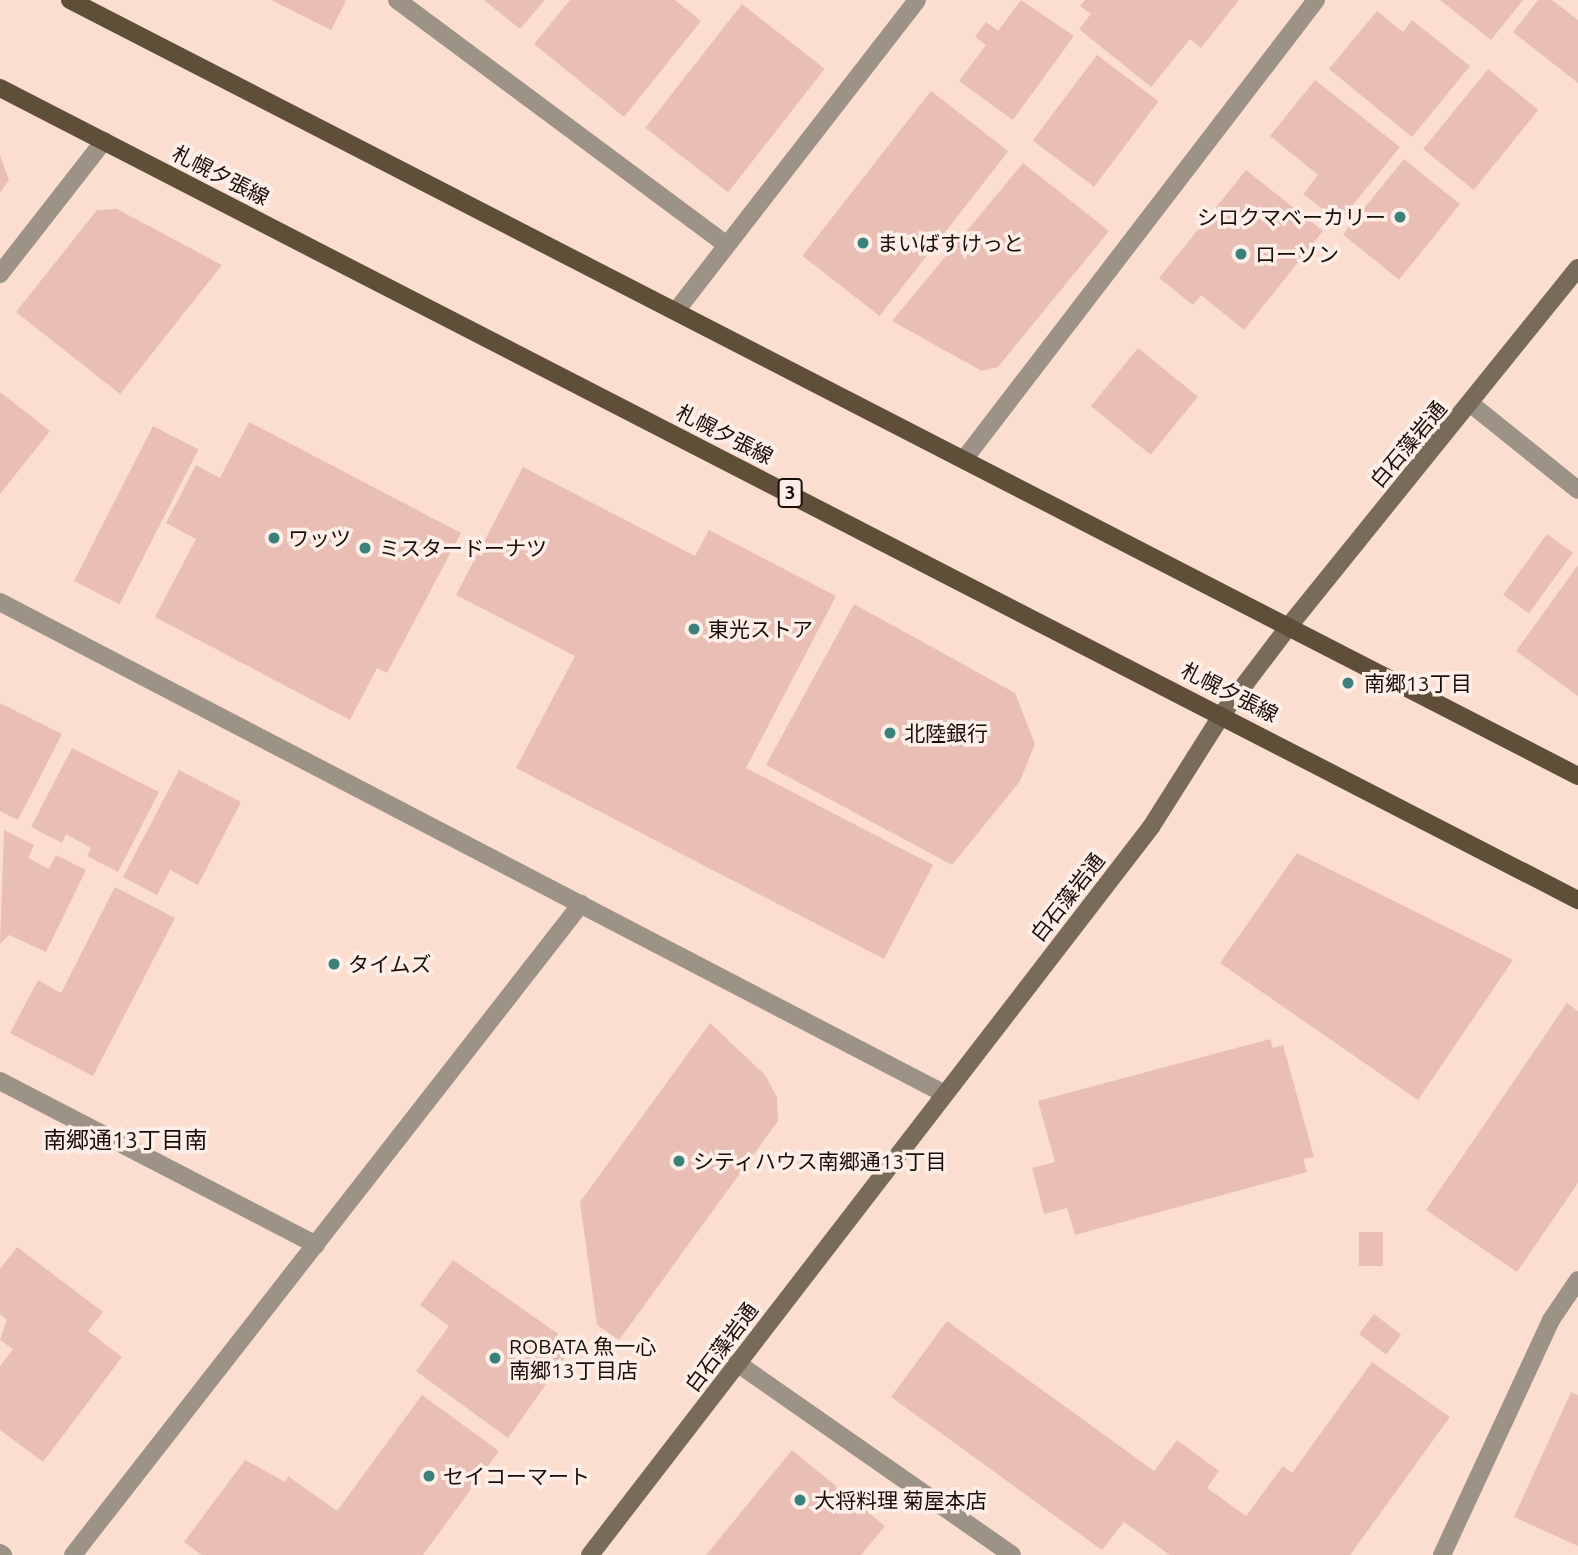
<!DOCTYPE html>
<html>
<head>
<meta charset="utf-8">
<style>
  body { margin:0 }
  #map { position:relative; width:1578px; height:1555px; overflow:hidden; background:#fbdecf; font-family:Ubuntu,"Noto Sans JP",sans-serif }
  div>[style] { position:absolute }
  .building>* { inset:0; background:#e9bfb5; transform-origin:0 0 }
  .minor>* { height:18px; margin:-9px; padding:0 9px; transform-origin:9px; border-radius:9px; background:#9c9286 }
  .secondary>* { height:18px; margin:-9px; padding:0 9px; transform-origin:9px; border-radius:9px; background:#786b59 }
  .primary>* { height:18px; margin:-9px; padding:0 9px; transform-origin:9px; border-radius:9px; background:#5f4f39 }
  .dots>* { width:19px; height:19px; translate:-50% -50%; box-sizing:border-box; border:4px solid #fdefe7; border-radius:50% }
  span { translate:-50% -50%; white-space:nowrap; text-align:center; line-height:1.15; -webkit-text-stroke:7px #fdefe7; paint-order:stroke }
  .shield-label span { padding:2px 5px; background:#fdefe7; border:2px solid; border-radius:5px; -webkit-text-stroke-width:0 }
  .shield-label { font-size:19px; color:#1a0e08; font-weight:700 }
  .street-label { font-size:21px; color:#1a0e08 }
  .poi-label { font-size:21px; color:#1a0e08 }
  .right { translate:-100% -50%; text-align:right }
  .left { translate:0 -50%; text-align:left }
  .neighbourhood-label { font-size:23px; color:#1a0e08 }
</style>
</head>
<body>
<div id="map">
  <div class="building">
    <div style="clip-path:polygon(271px 0,343px 0,346px 1px,331px 30px)"></div>
    <div style="clip-path:polygon(484px 0,545px 0,520px 29px)"></div>
    <div style="clip-path:polygon(570px 0,675px 0,701px 21px,624px 117px,534px 44px)"></div>
    <div style="clip-path:polygon(1021px 0,1074px 36px,1013px 120px,959px 81px,986px 45px,975px 37px,986px 22px,998px 31px)"></div>
    <div style="clip-path:polygon(1085px 0,1239px 0,1201px 48px,1190px 39px,1151px 87px,1079px 29px,1091px 14px,1080px 6px)"></div>
    <div style="clip-path:polygon(1440px 0,1523px 0,1491px 40px)"></div>
    <div style="clip-path:polygon(1538px 0,1552px 0,1578px 20px,1578px 83px,1513px 32px)"></div>
    <div style="left:742px;top:4px;width:105px;height:157px;rotate:38deg"></div>
    <div style="clip-path:polygon(1377px 11px,1403px 32px,1412px 20px,1470px 66px,1412px 137px,1329px 69px)"></div>
    <div style="left:1097px;top:55px;width:77px;height:107px;rotate:37deg"></div>
    <div style="left:1488px;top:69px;width:65px;height:103px;rotate:39deg"></div>
    <div style="clip-path:polygon(1315px 80px,1400px 147px,1339px 222px,1303px 194px,1318px 175px,1270px 136px)"></div>
    <div style="left:931px;top:91px;width:98px;height:209px;rotate:38deg"></div>
    <div style="clip-path:polygon(0 155px,9px 180px,0 193px)"></div>
    <div style="left:1404px;top:159px;width:72px;height:97px;rotate:39deg"></div>
    <div style="clip-path:polygon(1023px 163px,1109px 231px,998px 367px,982px 371px,892px 321px)"></div>
    <div style="clip-path:polygon(1246px 170px,1323px 231px,1244px 330px,1201px 295px,1193px 305px,1159px 278px)"></div>
    <div style="clip-path:polygon(117px 209px,222px 265px,120px 394px,16px 312px,97px 210px)"></div>
    <div style="left:1138px;top:348px;width:77px;height:75px;rotate:39deg"></div>
    <div style="clip-path:polygon(0 392px,50px 431px,0 494px)"></div>
    <div style="clip-path:polygon(249px 422px,461px 533px,387px 673px,377px 668px,350px 720px,155px 617px,196px 539px,166px 523px,196px 465px,220px 478px)"></div>
    <div style="left:153px;top:426px;width:51px;height:174px;rotate:27deg"></div>
    <div style="clip-path:polygon(523px 467px,695px 556px,709px 530px,836px 596px,746px 768px,933px 865px,884px 959px,516px 768px,575px 656px,456px 595px)"></div>
    <div style="left:1547px;top:534px;width:32px;height:75px;rotate:36deg"></div>
    <div style="clip-path:polygon(1578px 565px,1578px 696px,1516px 651px)"></div>
    <div style="clip-path:polygon(854px 604px,1015px 693px,1035px 744px,1020px 781px,952px 865px,766px 765px)"></div>
    <div style="clip-path:polygon(0 703px,62px 734px,18px 820px,0 811px)"></div>
    <div style="clip-path:polygon(72px 748px,159px 792px,118px 872px,87px 856px,91px 848px,66px 834px,62px 843px,31px 827px)"></div>
    <div style="clip-path:polygon(179px 770px,241px 802px,198px 885px,170px 870px,157px 895px,123px 877px)"></div>
    <div style="clip-path:polygon(4px 830px,34px 845px,28px 858px,49px 869px,56px 855px,86px 870px,46px 952px,9px 935px,0 944px)"></div>
    <div style="clip-path:polygon(1297px 853px,1513px 960px,1418px 1100px,1220px 963px)"></div>
    <div style="clip-path:polygon(115px 887px,175px 918px,93px 1076px,10px 1033px,38px 980px,61px 993px)"></div>
    <div style="clip-path:polygon(1567px 1003px,1578px 1011px,1578px 1183px,1517px 1272px,1426px 1210px)"></div>
    <div style="clip-path:polygon(710px 1023px,765px 1075px,777px 1097px,778px 1121px,619px 1340px,597px 1325px,580px 1202px)"></div>
    <div style="clip-path:polygon(1270px 1039px,1273px 1048px,1283px 1045px,1314px 1157px,1303px 1159px,1307px 1172px,1075px 1235px,1067px 1208px,1044px 1214px,1032px 1168px,1055px 1162px,1038px 1101px)"></div>
    <div style="left:1359px;top:1232px;width:24px;height:34px"></div>
    <div style="clip-path:polygon(17px 1247px,103px 1312px,88px 1331px,122px 1357px,43px 1462px,0 1430px,0 1366px,13px 1349px,0 1340px,7px 1320px,0 1314px,0 1269px)"></div>
    <div style="clip-path:polygon(453px 1260px,574px 1345px,508px 1438px,416px 1371px,449px 1326px,420px 1305px)"></div>
    <div style="left:1374px;top:1314px;width:34px;height:25px;rotate:37deg"></div>
    <div style="clip-path:polygon(947px 1321px,1154px 1471px,1177px 1440px,1219px 1471px,1207px 1488px,1246px 1516px,1283px 1466px,1292px 1473px,1372px 1362px,1450px 1417px,1350px 1555px,1170px 1555px,1124px 1522px,1102px 1550px,891px 1397px)"></div>
    <div style="clip-path:polygon(1571px 1392px,1578px 1395px,1578px 1546px,1514px 1517px)"></div>
    <div style="clip-path:polygon(422px 1395px,499px 1451px,423px 1555px,202px 1555px,184px 1542px,245px 1460px,285px 1482px,288px 1476px,337px 1511px)"></div>
    <div style="clip-path:polygon(792px 1450px,885px 1526px,861px 1555px,706px 1555px)"></div>
  </div>
  <div class="minor">
    <div style="left:397px;top:0;width:407px;rotate:36.6deg"></div>
    <div style="left:0;top:274px;width:169px;rotate:-52deg"></div>
    <div style="left:676px;top:311px;width:393px;rotate:-52.2deg"></div>
    <div style="left:1471px;top:404px;width:137px;rotate:38.8deg"></div>
    <div style="left:965px;top:458px;width:577px;rotate:-52.53deg"></div>
    <div style="left:0;top:602px;width:1061px;rotate:27.51deg"></div>
    <div style="left:0;top:1081px;width:356px;rotate:27.4deg"></div>
    <div style="left:737px;top:1363px;width:335px;rotate:34.9deg"></div>
    <div style="left:0;top:1553px;width:4px;rotate:34deg"></div>
    <div style="left:73px;top:1555px;width:826px;rotate:-52.03deg"></div>
    <div style="left:1442px;top:1555px;width:259px;rotate:-65.1deg"></div>
    <div style="left:1551px;top:1320px;width:48px;rotate:-56deg"></div>
  </div>
  <div class="secondary">
    <div style="left:590px;top:1555px;width:919px;rotate:-52.38deg"></div>
    <div style="left:1151px;top:827px;width:135px;rotate:-57.7deg"></div>
    <div style="left:1223px;top:713px;width:109px;rotate:-52.8deg"></div>
    <div style="left:1289px;top:626px;width:460px;rotate:-51.1deg"></div>
  </div>
  <div class="primary">
    <div style="left:70px;top:0;width:1696px;rotate:27.23deg"></div>
    <div style="left:0;top:88px;width:1775px;rotate:27.23deg"></div>
  </div>
  <div class="dots">
    <div style="left:1400px;top:217px;background:#3a817b"></div>
    <div style="left:863px;top:243px;background:#3a817b"></div>
    <div style="left:1241px;top:254px;background:#3a817b"></div>
    <div style="left:274px;top:538px;background:#3a817b"></div>
    <div style="left:365px;top:548px;background:#3a817b"></div>
    <div style="left:694px;top:629px;background:#3a817b"></div>
    <div style="left:1348px;top:683px;background:#3a817b"></div>
    <div style="left:890px;top:733px;background:#3a817b"></div>
    <div style="left:334px;top:964px;background:#3a817b"></div>
    <div style="left:679px;top:1161px;background:#3a817b"></div>
    <div style="left:495px;top:1358px;background:#3a817b"></div>
    <div style="left:429px;top:1476px;background:#3a817b"></div>
    <div style="left:800px;top:1500px;background:#3a817b"></div>
  </div>
  <div class="shield-label">
    <span style="left:790px;top:493px">3</span>
  </div>
  <div class="street-label">
    <span style="left:221px;top:175px;rotate:27deg">札幌夕張線</span>
    <span style="left:725px;top:434px;rotate:27deg">札幌夕張線</span>
    <span style="left:1408px;top:444px;rotate:-50deg">白石藻岩通</span>
    <span style="left:1230px;top:692px;rotate:27deg">札幌夕張線</span>
    <span style="left:1067px;top:897px;rotate:-52deg">白石藻岩通</span>
    <span style="left:721px;top:1347px;rotate:-53deg">白石藻岩通</span>
  </div>
  <div class="poi-label">
    <span class="right" style="left:1386px;top:217px">シロクマベーカリー</span>
    <span class="left" style="left:877px;top:243px">まいばすけっと</span>
    <span class="left" style="left:1255px;top:254px">ローソン</span>
    <span class="left" style="left:288px;top:538px">ワッツ</span>
    <span class="left" style="left:379px;top:548px">ミスタードーナツ</span>
    <span class="left" style="left:708px;top:629px">東光ストア</span>
    <span class="left" style="left:1364px;top:683px">南郷13丁目</span>
    <span class="left" style="left:904px;top:733px">北陸銀行</span>
    <span class="left" style="left:348px;top:964px">タイムズ</span>
    <span class="left" style="left:693px;top:1161px">シティハウス南郷通13丁目</span>
    <span class="left" style="left:509px;top:1358px">ROBATA 魚一心<br>南郷13丁目店</span>
    <span class="left" style="left:443px;top:1476px">セイコーマート</span>
    <span class="left" style="left:814px;top:1500px">大将料理 菊屋本店</span>
  </div>
  <div class="neighbourhood-label">
    <span style="left:125px;top:1140px">南郷通13丁目南</span>
  </div>
</div>
</body>
</html>
